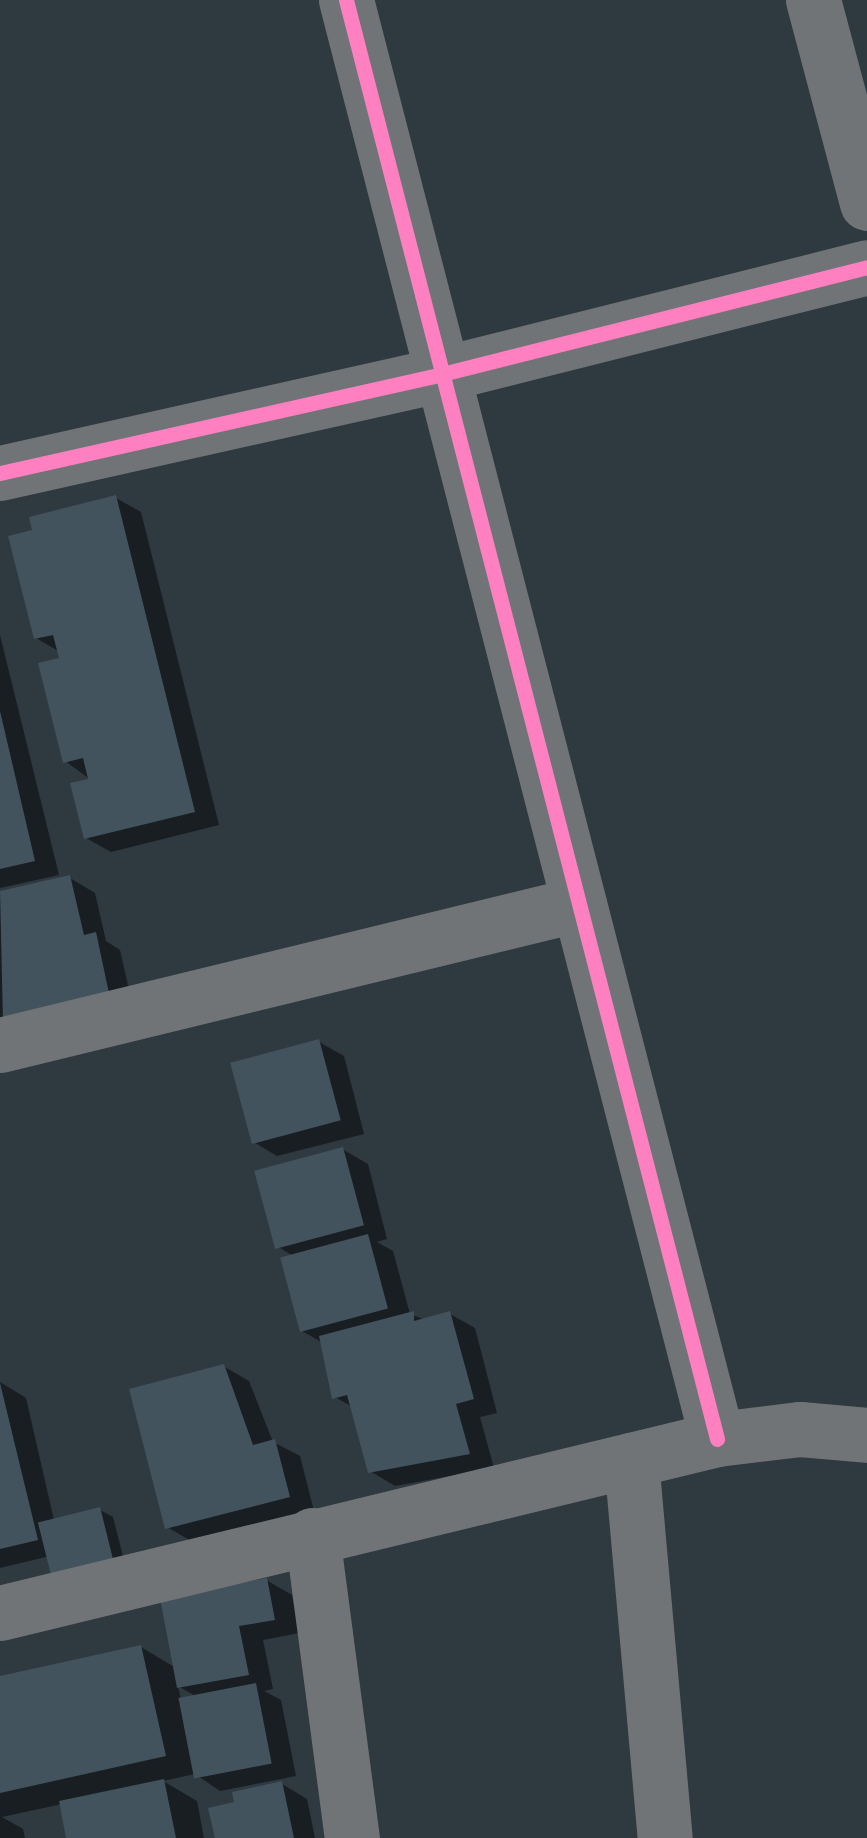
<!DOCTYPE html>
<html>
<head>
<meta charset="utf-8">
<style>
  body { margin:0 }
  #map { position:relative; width:867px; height:1838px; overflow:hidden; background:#2f3940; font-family:"Nunito Sans",sans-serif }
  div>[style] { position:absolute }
  .shadow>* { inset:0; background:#0007 }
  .building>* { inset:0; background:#42535e; transform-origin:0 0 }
  .minor>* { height:55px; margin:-27.5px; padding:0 27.5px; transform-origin:27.5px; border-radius:27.5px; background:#707477 }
  .cycleway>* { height:15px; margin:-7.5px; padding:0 7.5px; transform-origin:7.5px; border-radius:7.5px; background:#ff80c0 }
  span { translate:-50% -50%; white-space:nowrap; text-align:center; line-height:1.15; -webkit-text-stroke:8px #293a46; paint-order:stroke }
</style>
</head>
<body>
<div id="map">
  <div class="shadow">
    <div style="clip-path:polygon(116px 498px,141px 512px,219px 825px,111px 852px,86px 838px,91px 780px,65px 761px,60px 652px,36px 638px)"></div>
    <div style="clip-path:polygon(0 635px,59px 875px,0 888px)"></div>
    <div style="clip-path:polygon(70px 878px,95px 893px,106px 941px,120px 950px,134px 1012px,0 1033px,0 893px)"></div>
    <div style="clip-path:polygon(319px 1042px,344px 1056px,364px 1134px,277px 1156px,252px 1141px)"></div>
    <div style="clip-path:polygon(342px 1149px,368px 1164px,387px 1239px,377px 1242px,393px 1251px,410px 1314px,426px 1320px,450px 1314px,475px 1328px,497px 1413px,480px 1417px,494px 1468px,395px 1486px,370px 1471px,354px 1408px,335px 1397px,323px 1343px,302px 1331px,293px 1256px,277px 1246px)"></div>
    <div style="clip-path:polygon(223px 1366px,249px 1381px,273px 1442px,300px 1456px,314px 1511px,193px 1542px,167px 1527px)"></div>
    <div style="clip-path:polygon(0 1382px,26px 1398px,54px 1520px,100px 1510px,113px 1517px,125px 1564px,66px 1578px,53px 1570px,50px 1556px,0 1568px)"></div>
    <div style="clip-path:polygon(evenodd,266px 1580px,292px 1595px,299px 1633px,263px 1640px,273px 1689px,264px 1691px,281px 1700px,296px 1776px,220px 1791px,195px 1774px,163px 1781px,197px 1801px,204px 1838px,69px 1838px,62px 1804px,2px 1817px,23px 1829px,25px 1838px,0 1838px,0 1679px,141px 1647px,176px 1668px,266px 1580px,178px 1686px,197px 1697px,181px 1700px,178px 1686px)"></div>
    <div style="clip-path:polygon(282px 1784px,307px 1799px,315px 1838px,217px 1838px,237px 1804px)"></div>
  </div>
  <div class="building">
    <div style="clip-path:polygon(116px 495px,195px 812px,84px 839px,70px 783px,88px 779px,83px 758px,63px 763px,38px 663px,59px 658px,53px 635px,34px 639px,8px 536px,32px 530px,29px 517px)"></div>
    <div style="clip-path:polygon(0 711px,35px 861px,0 869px)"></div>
    <div style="clip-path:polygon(70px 875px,84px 935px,96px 932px,110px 998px,3px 1022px,0 891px)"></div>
    <div style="left:319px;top:1039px;width:84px;height:92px;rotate:75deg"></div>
    <div style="left:343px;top:1147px;width:81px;height:92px;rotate:75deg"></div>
    <div style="left:368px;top:1234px;width:77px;height:91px;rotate:75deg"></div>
    <div style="clip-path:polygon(414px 1311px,414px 1321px,450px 1311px,474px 1399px,456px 1404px,470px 1454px,368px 1473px,347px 1395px,332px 1399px,319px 1336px)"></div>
    <div style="clip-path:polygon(224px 1364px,253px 1445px,275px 1439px,290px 1497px,165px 1529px,129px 1389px)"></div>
    <div style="clip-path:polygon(0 1383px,38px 1540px,0 1549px)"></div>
    <div style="left:100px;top:1507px;width:53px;height:64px;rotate:76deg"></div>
    <div style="clip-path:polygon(267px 1578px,275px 1620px,239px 1626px,249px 1675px,177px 1688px,160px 1598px)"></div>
    <div style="clip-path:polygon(141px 1645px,166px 1756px,0 1793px,0 1676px)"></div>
    <div style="left:256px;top:1683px;width:82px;height:79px;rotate:79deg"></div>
    <div style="clip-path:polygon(164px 1779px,176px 1838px,66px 1838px,59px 1801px)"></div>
    <div style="clip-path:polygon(282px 1781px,294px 1838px,215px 1838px,208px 1808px,234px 1802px,232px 1792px)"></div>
  </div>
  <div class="minor">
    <div style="left:346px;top:0;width:1486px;rotate:75.54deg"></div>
    <div style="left:813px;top:0;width:210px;rotate:75.1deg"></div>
    <div style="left:0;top:473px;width:457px;rotate:-12.6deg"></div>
    <div style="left:446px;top:373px;width:434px;rotate:-14.1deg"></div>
    <div style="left:0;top:1045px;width:596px;rotate:-13.69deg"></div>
    <div style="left:631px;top:1460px;width:380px;rotate:84.9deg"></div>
    <div style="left:312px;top:1535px;width:306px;rotate:82.5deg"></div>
    <div style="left:0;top:1613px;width:738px;rotate:-13.64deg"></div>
    <div style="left:717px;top:1439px;width:84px;rotate:-6.9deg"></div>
    <div style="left:800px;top:1429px;width:67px;rotate:5.1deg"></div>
  </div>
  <div class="cycleway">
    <div style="left:346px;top:0;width:1486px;rotate:75.54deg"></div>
    <div style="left:0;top:473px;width:457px;rotate:-12.6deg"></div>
    <div style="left:446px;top:373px;width:434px;rotate:-14.1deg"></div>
  </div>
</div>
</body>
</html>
